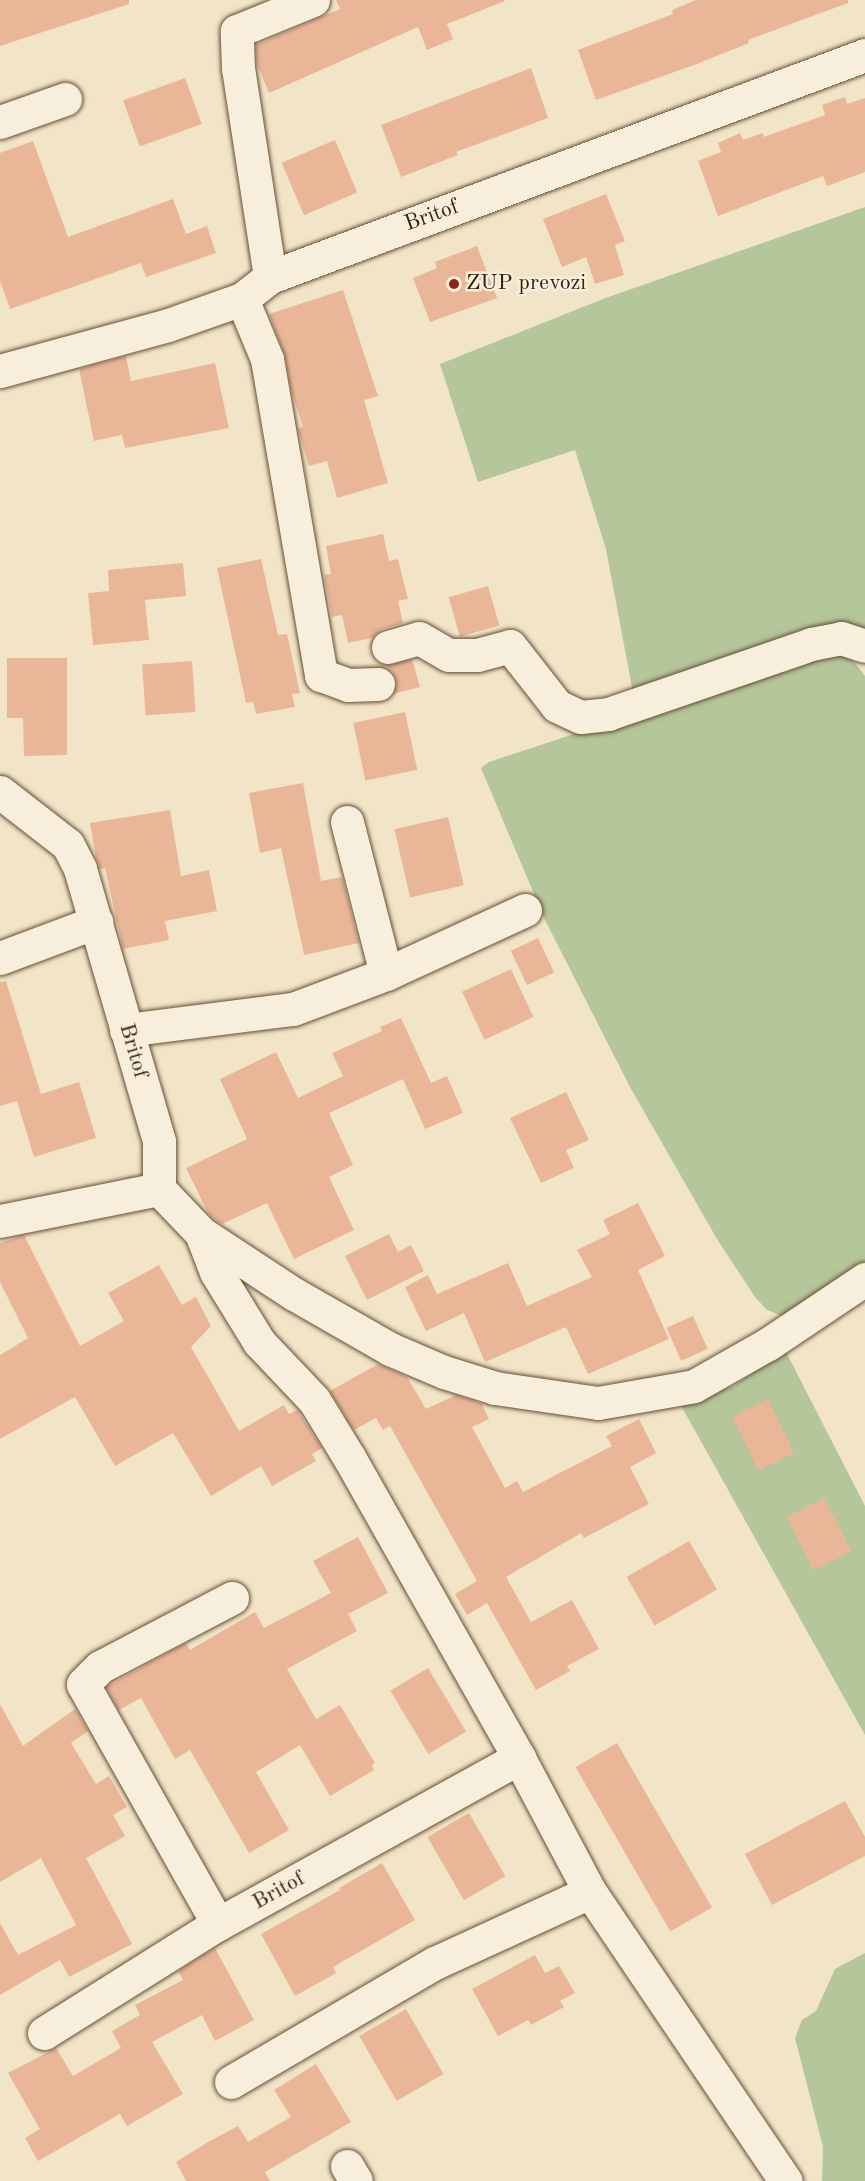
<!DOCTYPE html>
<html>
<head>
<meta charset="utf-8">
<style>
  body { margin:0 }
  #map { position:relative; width:865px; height:2181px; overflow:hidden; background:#f2e5c7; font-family:"Old Standard TT",serif }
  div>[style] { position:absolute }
  .green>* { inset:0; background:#b4c69a }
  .building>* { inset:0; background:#eab698; transform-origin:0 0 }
  .roads { filter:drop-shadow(0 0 2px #664f36) drop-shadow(0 0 2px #664f36) }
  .minor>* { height:33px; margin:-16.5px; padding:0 16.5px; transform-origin:16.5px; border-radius:16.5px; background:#f7eedb }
  .dots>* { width:16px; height:16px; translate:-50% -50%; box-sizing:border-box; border:3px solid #f7eedb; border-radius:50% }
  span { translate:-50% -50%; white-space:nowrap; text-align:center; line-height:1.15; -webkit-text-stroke:5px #f7eedb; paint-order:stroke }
  .street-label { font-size:22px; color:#371d06 }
  .poi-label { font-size:22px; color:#371d06 }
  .left { translate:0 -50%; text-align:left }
</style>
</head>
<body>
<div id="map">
  <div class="green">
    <div style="clip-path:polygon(865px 207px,865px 638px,634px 698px,606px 549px,575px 450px,478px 482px,440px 364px,603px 299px)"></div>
    <div style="clip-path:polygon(834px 648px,855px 663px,865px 676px,865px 1269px,785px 1317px,767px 1310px,755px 1297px,717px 1239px,630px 1087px,545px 920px,481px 768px,489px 762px)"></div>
    <div style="clip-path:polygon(785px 1350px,865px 1506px,865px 1735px,679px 1402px,734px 1386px)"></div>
    <div style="clip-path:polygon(865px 1953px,865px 2181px,822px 2181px,823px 2147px,795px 2038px,802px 2020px,816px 2011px,835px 1969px)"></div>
  </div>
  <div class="building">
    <div style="clip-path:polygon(0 0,129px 0,129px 4px,0 46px)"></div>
    <div style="clip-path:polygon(336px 0,504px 0,505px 1px,447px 24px,453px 39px,427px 50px,418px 27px,269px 93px,257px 64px,256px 45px,340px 9px)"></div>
    <div style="clip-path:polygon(696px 0,848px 0,848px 3px,748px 40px,749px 43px,694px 65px,596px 100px,578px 50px,673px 14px,672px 10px)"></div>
    <div style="clip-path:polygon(531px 68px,548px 118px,456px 152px,458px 155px,401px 177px,381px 125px)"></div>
    <div style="left:185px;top:78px;width:49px;height:66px;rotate:70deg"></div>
    <div style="clip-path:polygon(845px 97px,847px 104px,865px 98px,865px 172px,827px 186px,823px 176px,718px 216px,698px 161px,721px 152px,718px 143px,740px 133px,743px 140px,763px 133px,764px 137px,825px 115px,822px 105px)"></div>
    <div style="left:335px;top:140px;width:57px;height:58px;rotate:67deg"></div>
    <div style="clip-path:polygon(33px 141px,68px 237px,173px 199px,186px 234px,207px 226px,216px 253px,146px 277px,141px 263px,10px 309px,0 281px,0 153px)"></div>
    <div style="clip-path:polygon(606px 194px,625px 241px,615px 245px,624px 275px,595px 284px,586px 257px,562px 267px,543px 219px)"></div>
    <div style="clip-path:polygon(477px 246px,497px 298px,430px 322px,413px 278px,437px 268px,435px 262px)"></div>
    <div style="clip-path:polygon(343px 290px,378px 396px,364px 400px,388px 483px,337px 498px,327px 461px,309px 466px,299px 433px,298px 429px,303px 427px,291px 390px,285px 356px,269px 314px)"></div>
    <div style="clip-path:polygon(126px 356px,131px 381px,215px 363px,229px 428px,125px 448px,122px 435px,94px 441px,79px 369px)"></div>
    <div style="clip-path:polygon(383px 534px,389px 561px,398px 559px,408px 599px,398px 601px,403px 623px,382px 629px,372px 638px,348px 643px,342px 615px,332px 617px,324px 575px,331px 574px,326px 546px)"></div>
    <div style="clip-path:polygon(261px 559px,278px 635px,287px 634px,300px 693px,292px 694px,295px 707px,256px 714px,253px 702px,246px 703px,217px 568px)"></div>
    <div style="clip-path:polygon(183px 563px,186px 596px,145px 600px,149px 640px,93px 645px,88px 593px,109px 591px,108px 570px)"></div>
    <div style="left:488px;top:586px;width:41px;height:41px;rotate:74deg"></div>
    <div style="clip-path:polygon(7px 658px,67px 658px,67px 755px,24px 756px,23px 718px,7px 718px)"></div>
    <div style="clip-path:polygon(412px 659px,420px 687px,393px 694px,397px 683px,394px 674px,386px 665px)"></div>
    <div style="left:192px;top:661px;width:51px;height:50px;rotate:86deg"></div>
    <div style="left:405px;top:712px;width:59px;height:53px;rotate:78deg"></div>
    <div style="clip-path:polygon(303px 783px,321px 881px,342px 877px,359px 943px,304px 955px,281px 848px,260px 853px,249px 793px)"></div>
    <div style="clip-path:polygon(170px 810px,181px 876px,209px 870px,217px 911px,165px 921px,169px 940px,123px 949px,105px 868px,100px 869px,96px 858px,90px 823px)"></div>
    <div style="left:448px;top:817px;width:70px;height:55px;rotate:77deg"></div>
    <div style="left:538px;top:938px;width:38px;height:30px;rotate:65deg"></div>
    <div style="left:511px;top:969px;width:53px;height:54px;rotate:65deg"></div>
    <div style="clip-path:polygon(6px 981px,41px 1094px,79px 1082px,96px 1138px,34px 1157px,17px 1101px,0 1106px,0 982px)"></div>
    <div style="clip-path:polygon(401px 1018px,431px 1083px,447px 1076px,463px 1113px,425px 1129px,403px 1079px,329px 1113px,353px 1165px,329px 1177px,354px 1230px,294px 1259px,267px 1203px,222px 1224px,213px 1218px,208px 1213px,186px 1168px,247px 1139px,220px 1079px,276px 1052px,298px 1098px,343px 1076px,332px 1053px,382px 1031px,380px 1027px)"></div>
    <div style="clip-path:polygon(566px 1092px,589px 1140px,566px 1150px,574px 1168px,541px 1183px,510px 1118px)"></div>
    <div style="clip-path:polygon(638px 1203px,665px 1256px,638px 1270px,669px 1339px,588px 1374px,566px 1327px,485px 1362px,464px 1313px,426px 1331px,405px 1287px,428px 1275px,437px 1294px,508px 1263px,527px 1306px,592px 1277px,577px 1250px,610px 1234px,603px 1220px)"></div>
    <div style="clip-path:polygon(389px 1234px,398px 1252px,411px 1245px,424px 1271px,367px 1300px,345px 1256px)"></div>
    <div style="clip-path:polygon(24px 1235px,80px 1346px,124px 1321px,108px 1293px,159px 1265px,182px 1305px,196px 1297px,211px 1326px,191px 1347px,239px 1431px,284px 1405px,289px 1414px,297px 1410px,322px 1448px,312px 1454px,316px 1461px,272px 1486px,261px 1466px,211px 1496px,173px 1433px,115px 1466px,75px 1397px,0 1439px,0 1355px,28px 1338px,0 1282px,0 1243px)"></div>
    <div style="left:693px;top:1316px;width:36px;height:29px;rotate:66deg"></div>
    <div style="clip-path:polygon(378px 1364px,407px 1377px,426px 1409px,456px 1395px,482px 1404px,489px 1419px,472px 1427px,505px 1488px,517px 1481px,523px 1492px,612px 1446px,606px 1436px,639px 1419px,656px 1453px,630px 1467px,649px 1504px,584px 1538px,581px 1533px,506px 1577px,531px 1622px,572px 1600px,599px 1649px,567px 1666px,570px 1671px,536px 1690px,487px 1603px,467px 1615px,455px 1594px,477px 1581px,390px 1426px,383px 1430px,376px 1418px,354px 1430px,330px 1391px)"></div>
    <div style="left:768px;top:1399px;width:60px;height:40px;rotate:64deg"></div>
    <div style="left:824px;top:1498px;width:60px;height:42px;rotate:63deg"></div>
    <div style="clip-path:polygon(358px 1537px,388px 1593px,348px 1614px,357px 1631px,287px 1669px,316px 1719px,340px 1705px,375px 1763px,372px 1765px,374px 1770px,330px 1796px,300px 1745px,256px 1772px,289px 1830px,249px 1853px,190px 1750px,175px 1759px,141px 1698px,119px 1710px,106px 1687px,186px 1643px,190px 1650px,255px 1612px,264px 1628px,331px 1593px,313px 1561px)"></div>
    <div style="left:689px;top:1541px;width:56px;height:72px;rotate:60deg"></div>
    <div style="left:428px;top:1668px;width:74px;height:44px;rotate:59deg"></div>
    <div style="clip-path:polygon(0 1704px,23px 1746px,75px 1709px,88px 1731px,71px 1743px,96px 1784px,109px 1776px,127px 1807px,113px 1815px,125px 1836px,86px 1858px,132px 1944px,69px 1977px,60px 1960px,0 1995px,0 1923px,18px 1955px,76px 1925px,41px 1858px,0 1882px)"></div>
    <div style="left:617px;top:1743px;width:190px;height:48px;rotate:60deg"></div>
    <div style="clip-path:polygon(845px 1801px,865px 1837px,865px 1856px,772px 1905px,745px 1854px)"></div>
    <div style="left:469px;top:1813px;width:73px;height:48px;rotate:60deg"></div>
    <div style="clip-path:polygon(382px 1863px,415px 1920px,333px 1967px,336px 1973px,295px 1996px,261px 1934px,340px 1890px,339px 1888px)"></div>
    <div style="clip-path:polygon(215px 1948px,254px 2020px,215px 2041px,202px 2015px,152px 2042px,183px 2094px,127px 2126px,120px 2114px,38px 2161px,25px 2138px,40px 2129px,8px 2073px,56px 2048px,73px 2076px,121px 2048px,112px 2031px,140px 2015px,135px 2005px,183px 1980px,178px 1971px)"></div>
    <div style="clip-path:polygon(535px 1955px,545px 1973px,559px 1966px,575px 1993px,560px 2001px,564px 2007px,531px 2025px,528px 2020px,498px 2036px,472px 1989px)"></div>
    <div style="left:406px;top:2009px;width:75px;height:54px;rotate:60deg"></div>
    <div style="clip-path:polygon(316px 2064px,351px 2122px,265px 2172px,270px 2181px,186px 2181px,176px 2162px,208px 2142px,238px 2126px,248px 2142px,291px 2117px,274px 2090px)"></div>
  </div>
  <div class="roads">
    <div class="minor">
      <div style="left:0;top:122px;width:69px;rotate:-19.5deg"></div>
      <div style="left:270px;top:277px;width:210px;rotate:-98.7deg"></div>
      <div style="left:238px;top:69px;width:38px;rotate:-92deg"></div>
      <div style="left:237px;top:31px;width:82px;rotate:-22.2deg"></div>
      <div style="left:242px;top:299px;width:65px;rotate:67.4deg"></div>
      <div style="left:267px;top:359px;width:321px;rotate:80.3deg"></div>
      <div style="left:321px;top:675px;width:29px;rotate:20deg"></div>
      <div style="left:348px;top:685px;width:30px;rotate:-2deg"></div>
      <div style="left:0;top:371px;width:174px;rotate:-15.3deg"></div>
      <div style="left:168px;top:325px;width:78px;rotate:-19.4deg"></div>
      <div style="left:242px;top:299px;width:36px;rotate:-38deg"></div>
      <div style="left:270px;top:277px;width:635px;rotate:-20.46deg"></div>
      <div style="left:388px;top:647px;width:32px;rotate:-16deg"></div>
      <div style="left:419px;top:638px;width:34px;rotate:30deg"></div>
      <div style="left:449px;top:655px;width:28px"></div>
      <div style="left:477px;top:655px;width:34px;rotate:-15deg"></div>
      <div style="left:510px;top:646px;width:76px;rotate:51.9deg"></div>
      <div style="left:557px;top:706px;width:26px;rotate:25deg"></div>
      <div style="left:581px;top:717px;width:27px;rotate:-6deg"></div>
      <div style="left:608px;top:714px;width:215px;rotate:-19deg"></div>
      <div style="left:811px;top:644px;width:31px;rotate:-11deg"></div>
      <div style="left:841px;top:638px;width:25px;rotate:18deg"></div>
      <div style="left:0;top:792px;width:86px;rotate:37.9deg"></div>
      <div style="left:68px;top:845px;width:27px;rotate:63deg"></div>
      <div style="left:80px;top:869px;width:283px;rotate:73.8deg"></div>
      <div style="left:159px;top:1141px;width:48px;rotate:90deg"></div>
      <div style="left:347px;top:822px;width:157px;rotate:75.6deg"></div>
      <div style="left:386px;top:974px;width:153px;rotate:-24.7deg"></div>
      <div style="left:0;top:958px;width:103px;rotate:-20.6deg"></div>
      <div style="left:126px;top:1030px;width:168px;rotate:-7.2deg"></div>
      <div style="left:293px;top:1009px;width:99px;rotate:-20.6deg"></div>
      <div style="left:159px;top:1189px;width:61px;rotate:46.3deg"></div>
      <div style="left:201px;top:1233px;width:42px;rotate:69deg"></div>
      <div style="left:216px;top:1272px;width:82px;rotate:58.4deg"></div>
      <div style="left:259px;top:1342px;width:80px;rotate:46.5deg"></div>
      <div style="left:314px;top:1400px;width:69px;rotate:58.6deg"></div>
      <div style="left:350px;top:1459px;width:343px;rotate:60.5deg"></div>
      <div style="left:519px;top:1758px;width:152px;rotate:62.1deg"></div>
      <div style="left:590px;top:1892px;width:349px;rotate:55.9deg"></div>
      <div style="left:0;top:1221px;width:162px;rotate:-11.4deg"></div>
      <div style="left:201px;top:1233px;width:111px;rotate:33.3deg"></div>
      <div style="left:294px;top:1294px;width:111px;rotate:29.8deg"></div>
      <div style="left:390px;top:1349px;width:59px;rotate:23.1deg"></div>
      <div style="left:444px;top:1372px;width:53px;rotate:17.4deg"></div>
      <div style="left:495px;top:1388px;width:104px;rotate:8.3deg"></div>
      <div style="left:598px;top:1403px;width:97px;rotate:-10deg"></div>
      <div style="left:694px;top:1386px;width:85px;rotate:-29.6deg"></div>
      <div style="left:768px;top:1344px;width:117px;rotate:-33.8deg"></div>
      <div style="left:218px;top:1924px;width:275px;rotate:-119.4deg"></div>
      <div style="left:83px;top:1684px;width:24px;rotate:-45deg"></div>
      <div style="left:100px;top:1667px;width:149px;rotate:-27.6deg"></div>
      <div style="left:44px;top:2033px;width:205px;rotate:-32.1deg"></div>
      <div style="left:218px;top:1924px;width:344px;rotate:-28.9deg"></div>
      <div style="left:231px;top:2082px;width:236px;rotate:-30.3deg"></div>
      <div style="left:435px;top:1963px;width:170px;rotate:-24.6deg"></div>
      <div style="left:347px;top:2166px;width:17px;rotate:59deg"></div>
    </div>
  </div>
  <div class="dots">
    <div style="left:454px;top:284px;background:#8f2418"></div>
  </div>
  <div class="street-label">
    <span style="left:432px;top:216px;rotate:-20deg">Britof</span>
    <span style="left:133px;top:1051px;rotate:74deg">Britof</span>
    <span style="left:279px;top:1891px;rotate:-29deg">Britof</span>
  </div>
  <div class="poi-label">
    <span class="left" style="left:466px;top:284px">ZUP prevozi</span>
  </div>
</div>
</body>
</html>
